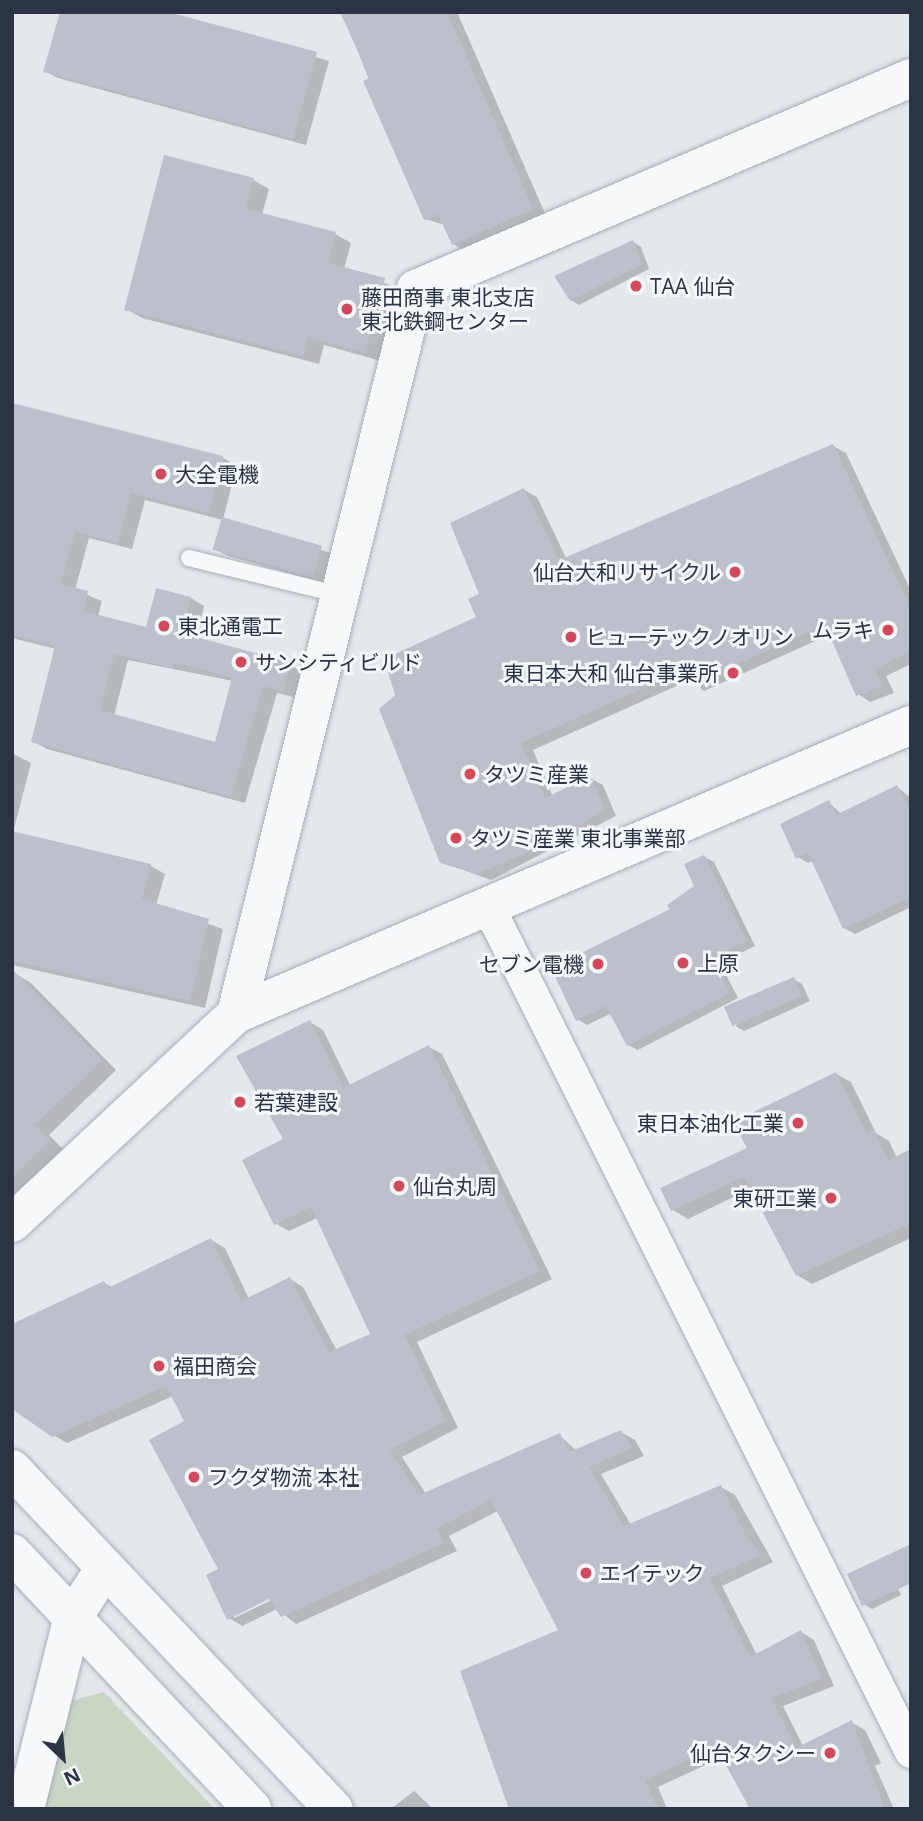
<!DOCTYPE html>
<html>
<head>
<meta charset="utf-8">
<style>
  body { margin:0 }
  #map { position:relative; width:923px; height:1821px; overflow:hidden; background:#e4e7ec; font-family:"Open Sans","Noto Sans JP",sans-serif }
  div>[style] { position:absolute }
  .green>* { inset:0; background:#c9d6c5 }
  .shadow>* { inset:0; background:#0003 }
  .building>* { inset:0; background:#bbc0ca; transform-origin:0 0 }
  .roads { filter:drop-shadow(0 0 2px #a9aeb7) drop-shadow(0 0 2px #a9aeb7) }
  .service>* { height:16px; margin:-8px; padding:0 8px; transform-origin:8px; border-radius:8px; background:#f7f8fa }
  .minor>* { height:32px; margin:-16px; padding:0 16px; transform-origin:16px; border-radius:16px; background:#f7f8fa }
  .tertiary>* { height:38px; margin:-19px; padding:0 19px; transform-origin:19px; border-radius:19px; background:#f7f8fa }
  .dots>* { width:19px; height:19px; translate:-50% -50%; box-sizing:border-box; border:4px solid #f4f6f9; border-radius:50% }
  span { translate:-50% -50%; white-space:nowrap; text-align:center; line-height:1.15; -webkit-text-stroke:6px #f4f6f9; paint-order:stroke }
  .poi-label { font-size:21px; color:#2b3445 }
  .left { translate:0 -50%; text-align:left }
  .right { translate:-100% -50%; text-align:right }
  .frame { position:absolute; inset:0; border:14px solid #2b3445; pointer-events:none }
  .north { position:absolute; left:28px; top:1723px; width:70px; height:70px; -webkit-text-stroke:5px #f4f6f9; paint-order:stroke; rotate:154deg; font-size:19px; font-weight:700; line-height:28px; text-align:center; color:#2b3445 }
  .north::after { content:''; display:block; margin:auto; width:24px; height:32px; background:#2b3445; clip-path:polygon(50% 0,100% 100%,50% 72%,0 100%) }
</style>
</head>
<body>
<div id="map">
  <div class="green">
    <div style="clip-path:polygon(104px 1692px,215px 1809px,43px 1809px,70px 1701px)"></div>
  </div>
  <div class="shadow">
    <div style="clip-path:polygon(161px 12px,329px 61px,306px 145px,58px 78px,45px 71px)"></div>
    <div style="clip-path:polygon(342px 12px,457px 12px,547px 218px,468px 253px,453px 244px,445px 225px,425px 219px)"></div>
    <div style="clip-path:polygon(253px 180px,269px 189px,262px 215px,335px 234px,351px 243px,344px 269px,401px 289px,381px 361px,324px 345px,319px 364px,142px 318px,126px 309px)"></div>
    <div style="clip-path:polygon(633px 242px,641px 247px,649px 269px,579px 305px,571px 300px)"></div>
    <div style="clip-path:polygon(evenodd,12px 405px,223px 458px,237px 466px,223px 519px,334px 554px,325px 583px,228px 556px,215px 549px,223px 520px,145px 500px,132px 549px,89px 538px,75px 590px,102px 601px,98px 616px,147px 629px,191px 598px,204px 606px,196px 639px,290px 665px,304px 673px,297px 698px,277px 693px,245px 803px,47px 749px,33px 741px,56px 649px,12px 638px,12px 405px,128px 660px,233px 681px,216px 744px,114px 716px,128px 660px)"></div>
    <div style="clip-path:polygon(833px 446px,846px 453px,911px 591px,911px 664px,886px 676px,894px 693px,870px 702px,858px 694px,831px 634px,704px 691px,690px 680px,533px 750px,553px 797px,590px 778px,603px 785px,616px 816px,491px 880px,442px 862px,481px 595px,524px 490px,537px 497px,566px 558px)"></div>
    <div style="clip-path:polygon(12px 753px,31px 763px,13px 833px,151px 866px,165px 874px,156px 905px,223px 929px,205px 1008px,12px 965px)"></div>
    <div style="clip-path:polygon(897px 787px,911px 798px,911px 907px,855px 934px,844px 928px,813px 861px,808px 863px,798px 857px,828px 802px,842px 814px)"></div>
    <div style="clip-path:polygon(704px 857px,714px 862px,755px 946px,720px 963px,738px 998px,638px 1050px,628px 1045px,612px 1013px,587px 1025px,577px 1019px,697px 887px)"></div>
    <div style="clip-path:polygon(16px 974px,31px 983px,116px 1070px,49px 1135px,64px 1150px,12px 1199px)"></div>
    <div style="clip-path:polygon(793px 979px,802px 984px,810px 1001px,744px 1031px,735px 1026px)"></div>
    <div style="clip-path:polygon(evenodd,310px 1022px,323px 1030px,351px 1087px,429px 1047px,442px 1054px,552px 1279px,417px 1342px,458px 1428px,402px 1457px,426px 1494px,559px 1435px,577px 1451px,621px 1432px,635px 1440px,644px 1456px,601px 1474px,631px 1525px,721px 1487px,735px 1495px,773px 1562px,722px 1586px,757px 1655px,801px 1632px,814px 1640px,834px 1686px,783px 1706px,803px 1746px,851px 1722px,865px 1730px,881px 1763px,875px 1766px,894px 1809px,822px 1809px,723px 1757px,658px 1787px,667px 1809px,511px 1809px,560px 1631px,498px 1511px,449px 1536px,457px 1551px,296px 1624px,277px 1609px,242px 1626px,229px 1618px,187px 1422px,173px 1396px,67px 1443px,53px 1435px,104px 1283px,112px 1287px,211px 1240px,225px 1248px,249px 1299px,290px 1279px,303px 1287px,337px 1351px,372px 1335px,317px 1218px,289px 1231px,276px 1224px,285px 1140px,310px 1022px,276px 1594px,278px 1597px,234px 1618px,234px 1614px,276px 1594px)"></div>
    <div style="clip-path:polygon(836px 1074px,851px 1082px,876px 1133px,889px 1141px,897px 1158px,911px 1151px,911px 1238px,812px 1284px,797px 1275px,752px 1188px,688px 1219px,673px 1210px,663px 1189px,750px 1148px)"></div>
    <div style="clip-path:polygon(887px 1566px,901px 1595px,872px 1609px,863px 1604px)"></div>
    <div style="clip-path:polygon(414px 1791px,433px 1809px,391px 1809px)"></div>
  </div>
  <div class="building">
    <div style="clip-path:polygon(60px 12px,168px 12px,317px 52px,293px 139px,43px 72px)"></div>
    <div style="clip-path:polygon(340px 12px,447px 12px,533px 209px,452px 245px,438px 214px,424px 220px,363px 81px,370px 78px)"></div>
    <div style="clip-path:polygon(164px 155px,254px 178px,246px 209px,336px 232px,328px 263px,385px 278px,365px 353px,308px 337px,303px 356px,124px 310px)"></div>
    <div style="clip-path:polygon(633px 240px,642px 264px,570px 301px,554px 276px)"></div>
    <div style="clip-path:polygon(evenodd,12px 403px,223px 456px,209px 513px,131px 493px,118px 543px,75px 532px,61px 584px,88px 591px,83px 611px,146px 627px,156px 588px,191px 597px,182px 633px,291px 663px,283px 692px,263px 686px,231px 797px,31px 742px,55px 646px,12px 635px,12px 403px,114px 654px,173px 668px,174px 662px,232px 678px,215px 742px,100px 710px,114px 654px)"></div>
    <div style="clip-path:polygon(833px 444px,911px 609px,911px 651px,875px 669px,882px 686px,856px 696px,825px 625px,690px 685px,684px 670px,521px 743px,545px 798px,590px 776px,605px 809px,562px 838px,477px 874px,440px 863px,379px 709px,395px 695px,384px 659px,476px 617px,468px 599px,479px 594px,450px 523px,524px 488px,559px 560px)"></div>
    <div style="left:222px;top:517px;width:104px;height:34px;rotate:16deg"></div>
    <div style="clip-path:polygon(897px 785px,911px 812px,911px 897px,843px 929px,808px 853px,796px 859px,780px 824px,829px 800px,836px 815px)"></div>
    <div style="clip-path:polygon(12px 831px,151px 864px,142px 899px,209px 919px,190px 1001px,12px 961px)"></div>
    <div style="clip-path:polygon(704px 855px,747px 941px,712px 957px,730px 993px,627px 1046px,606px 1006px,576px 1021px,551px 968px,670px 909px,667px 905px,694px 886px,684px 864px)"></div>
    <div style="clip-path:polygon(12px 969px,102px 1060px,35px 1125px,50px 1141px,12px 1177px)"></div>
    <div style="left:794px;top:977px;width:21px;height:76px;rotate:67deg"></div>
    <div style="clip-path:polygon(310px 1020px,343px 1088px,429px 1045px,540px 1271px,405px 1335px,446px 1421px,390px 1450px,419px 1495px,560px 1433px,569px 1452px,621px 1430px,632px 1448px,589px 1467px,624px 1526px,721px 1485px,746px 1536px,761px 1555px,710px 1578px,750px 1657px,801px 1630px,821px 1679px,771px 1698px,796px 1748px,852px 1720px,885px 1809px,750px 1809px,716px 1747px,645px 1780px,658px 1809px,509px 1809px,460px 1671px,558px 1630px,491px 1500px,437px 1528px,444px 1543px,281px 1617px,269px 1599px,227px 1620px,206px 1575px,218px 1569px,149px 1440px,184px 1421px,166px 1386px,52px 1437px,12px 1409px,12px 1324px,104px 1281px,108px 1288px,211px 1238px,241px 1301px,290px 1277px,329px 1352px,370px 1334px,311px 1207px,274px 1225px,242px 1160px,283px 1139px,236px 1056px)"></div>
    <div style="clip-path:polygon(836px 1072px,867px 1134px,874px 1130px,888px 1160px,911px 1149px,911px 1223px,796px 1276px,744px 1177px,671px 1211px,660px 1188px,747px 1148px,733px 1122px)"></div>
    <div style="clip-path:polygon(911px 1544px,911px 1583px,862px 1606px,847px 1574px)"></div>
  </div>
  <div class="roads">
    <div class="service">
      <div style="left:189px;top:558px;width:156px;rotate:13.7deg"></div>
    </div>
    <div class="minor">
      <div style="left:488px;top:906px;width:946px;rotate:63.43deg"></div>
    </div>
    <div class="tertiary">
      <div style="left:236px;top:1014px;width:747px;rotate:-76.06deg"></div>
      <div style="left:416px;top:289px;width:538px;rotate:-23.09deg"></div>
      <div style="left:12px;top:1223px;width:306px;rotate:-43deg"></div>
      <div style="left:236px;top:1014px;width:734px;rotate:-23.18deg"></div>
      <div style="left:12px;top:1469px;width:468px;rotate:46.6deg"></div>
      <div style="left:12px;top:1553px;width:351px;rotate:46.8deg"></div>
      <div style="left:25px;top:1809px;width:198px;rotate:-76deg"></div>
      <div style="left:73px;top:1617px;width:59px;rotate:-56.9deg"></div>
    </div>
  </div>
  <div class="dots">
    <div style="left:636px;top:286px;background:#d1495b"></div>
    <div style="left:347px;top:309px;background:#d1495b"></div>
    <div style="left:161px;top:474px;background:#d1495b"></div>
    <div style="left:735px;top:572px;background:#d1495b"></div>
    <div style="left:164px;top:626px;background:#d1495b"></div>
    <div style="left:888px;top:630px;background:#d1495b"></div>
    <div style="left:571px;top:637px;background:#d1495b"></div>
    <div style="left:241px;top:662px;background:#d1495b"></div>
    <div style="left:733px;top:673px;background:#d1495b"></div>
    <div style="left:470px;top:774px;background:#d1495b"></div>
    <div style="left:456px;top:838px;background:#d1495b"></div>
    <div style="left:683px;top:963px;background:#d1495b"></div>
    <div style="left:598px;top:964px;background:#d1495b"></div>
    <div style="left:240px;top:1102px;background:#d1495b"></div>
    <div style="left:798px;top:1123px;background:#d1495b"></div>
    <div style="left:399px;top:1186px;background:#d1495b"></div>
    <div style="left:831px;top:1198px;background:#d1495b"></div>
    <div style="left:159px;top:1366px;background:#d1495b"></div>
    <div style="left:194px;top:1477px;background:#d1495b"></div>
    <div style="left:586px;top:1573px;background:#d1495b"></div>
    <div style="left:830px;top:1753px;background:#d1495b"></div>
  </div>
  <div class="poi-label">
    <span class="left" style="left:650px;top:286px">TAA 仙台</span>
    <span class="left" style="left:361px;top:309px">藤田商事 東北支店<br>東北鉄鋼センター</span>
    <span class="left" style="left:175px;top:474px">大全電機</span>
    <span class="right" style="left:721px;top:572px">仙台大和リサイクル</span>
    <span class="left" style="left:178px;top:626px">東北通電工</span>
    <span class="right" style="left:874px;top:630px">ムラキ</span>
    <span class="left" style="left:585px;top:637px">ヒューテックノオリン</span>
    <span class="left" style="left:255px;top:662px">サンシティビルド</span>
    <span class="right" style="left:719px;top:673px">東日本大和 仙台事業所</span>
    <span class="left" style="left:484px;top:774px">タツミ産業</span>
    <span class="left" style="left:470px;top:838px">タツミ産業 東北事業部</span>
    <span class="left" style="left:697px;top:963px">上原</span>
    <span class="right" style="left:584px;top:964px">セブン電機</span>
    <span class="left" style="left:254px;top:1102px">若葉建設</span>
    <span class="right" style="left:784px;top:1123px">東日本油化工業</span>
    <span class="left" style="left:413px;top:1186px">仙台丸周</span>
    <span class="right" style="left:817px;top:1198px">東研工業</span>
    <span class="left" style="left:173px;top:1366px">福田商会</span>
    <span class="left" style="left:208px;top:1477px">フクダ物流 本社</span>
    <span class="left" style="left:600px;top:1573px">エイテック</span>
    <span class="right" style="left:816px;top:1753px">仙台タクシー</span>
  </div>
  <div class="frame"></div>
  <div class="north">N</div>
</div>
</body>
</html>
